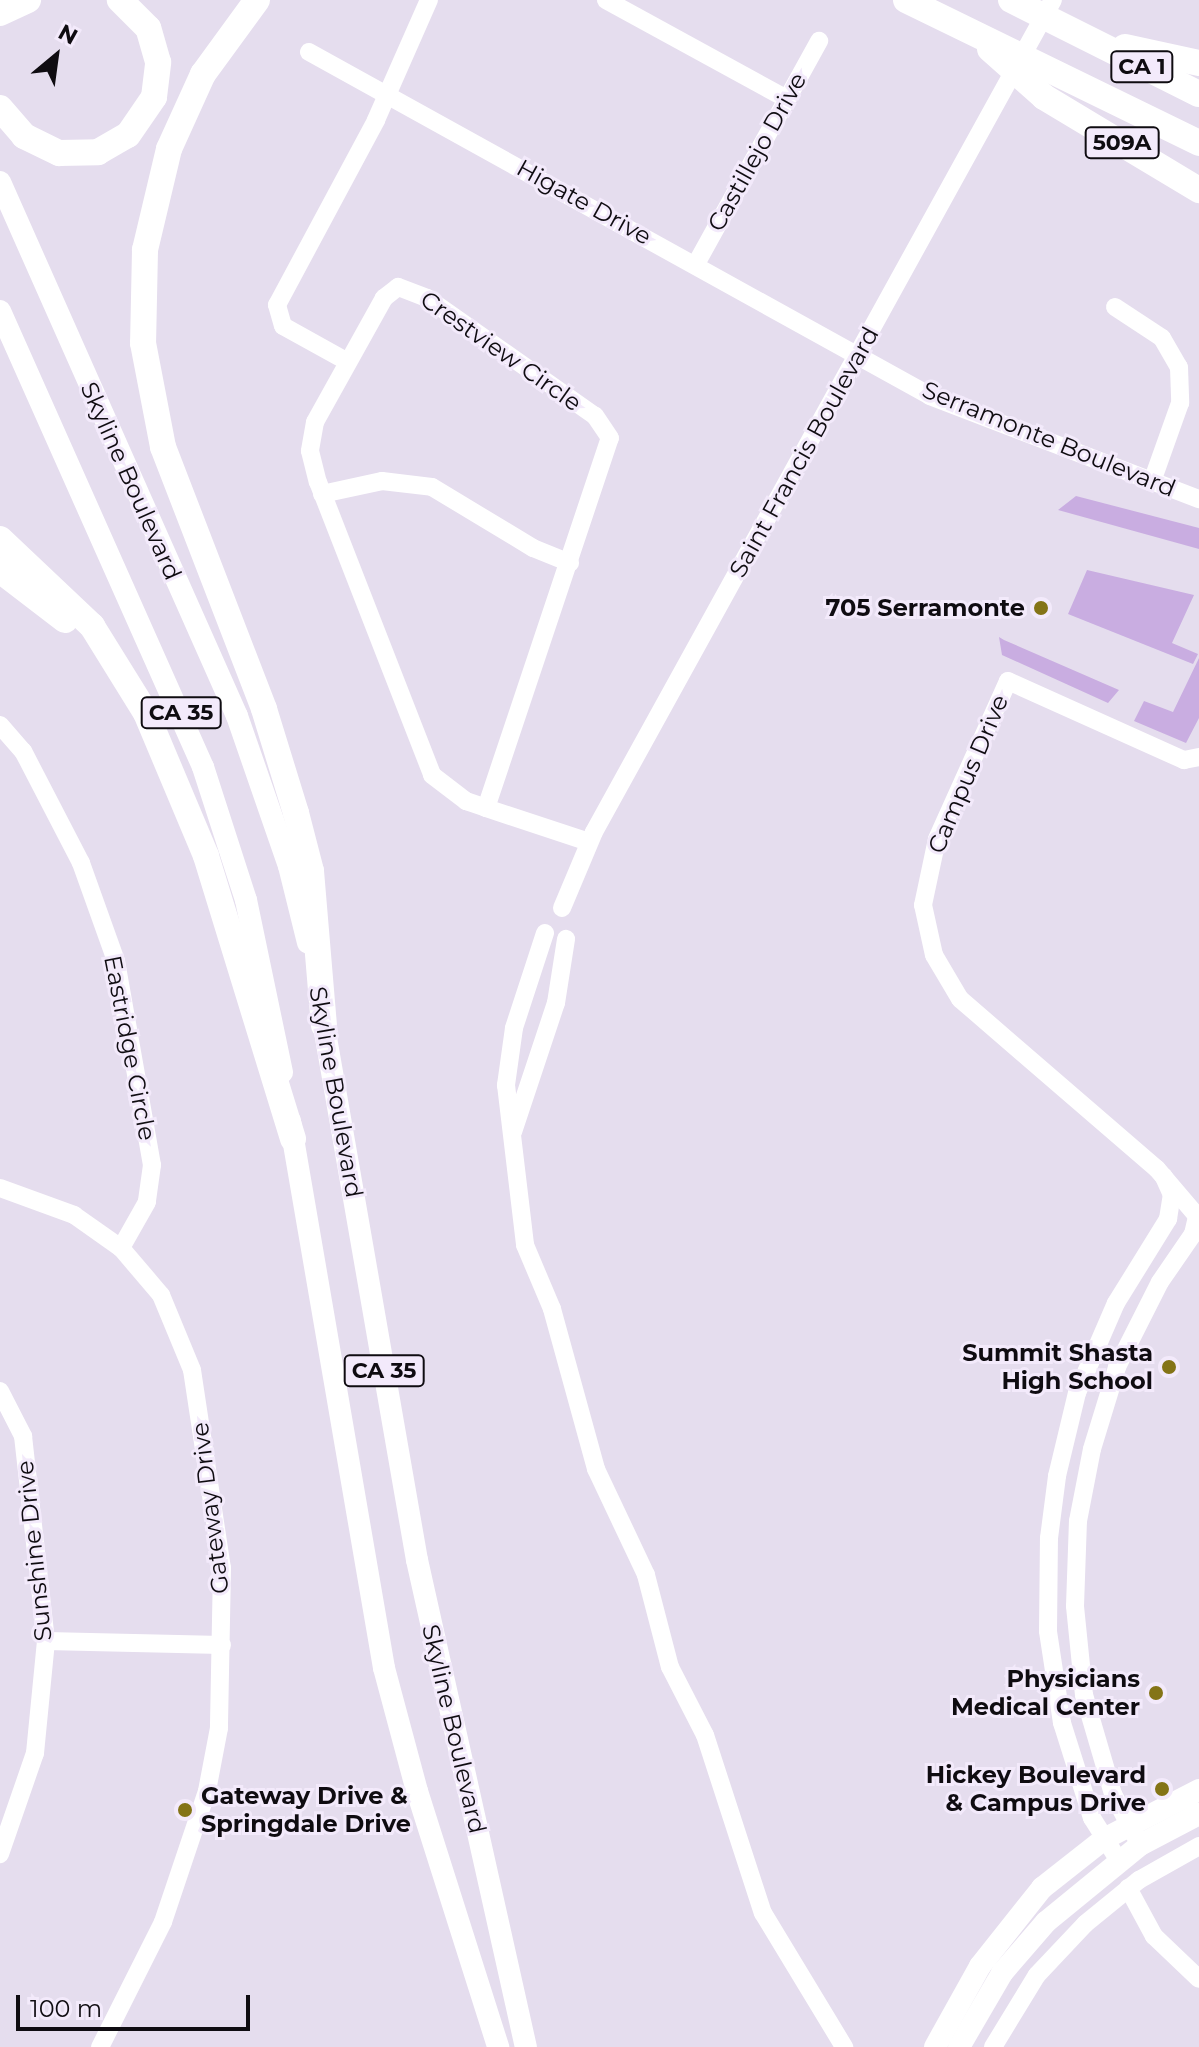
<!DOCTYPE html>
<html>
<head>
<meta charset="utf-8">
<style>
  body { margin:0 }
  #map { position:relative; width:1199px; height:2047px; overflow:hidden; background:#e5ddee; font-family:Montserrat,sans-serif }
  div>[style] { position:absolute }
  .green>* { inset:0; background:#c9ade1 }
  .minor>* { height:18px; margin:-9px; padding:0 9px; transform-origin:9px; border-radius:9px; background:#fff }
  .major>* { height:22px; margin:-11px; padding:0 11px; transform-origin:11px; border-radius:11px; background:#fff }
  .highway>* { height:26px; margin:-13px; padding:0 13px; transform-origin:13px; border-radius:13px; background:#fff }
  .dots>* { width:22px; height:22px; translate:-50% -50%; box-sizing:border-box; border:4px solid #f3eafb; border-radius:50% }
  span { translate:-50% -50%; white-space:nowrap; text-align:center; line-height:1.15; -webkit-text-stroke:6px #f3eafb; paint-order:stroke }
  .shield-label span { padding:2px 6px; background:#f3eafb; border:2px solid; border-radius:6px; -webkit-text-stroke-width:0 }
  .shield-label { font-size:22px; color:#0f0c11; font-weight:700 }
  .street-label { font-size:24px; color:#0f0c11 }
  .poi-label { font-size:24px; color:#0f0c11; font-weight:700 }
  .right { translate:-100% -50%; text-align:right }
  .left { translate:0 -50%; text-align:left }
  .north { position:absolute; left:16px; top:16px; width:80px; height:80px; -webkit-text-stroke:6px #f3eafb; paint-order:stroke; rotate:29deg; font-size:22px; font-weight:700; line-height:32px; text-align:center; color:#0f0c11 }
  .north::after { content:''; display:block; margin:auto; width:28px; height:36px; background:#0f0c11; clip-path:polygon(50% 0,100% 100%,50% 72%,0 100%) }
  .scale { position:absolute; left:16px; top:1995px; width:234px; height:36px; box-sizing:border-box; border:4px solid #0f0c11; border-top:0; padding-left:10px; font-size:24px; line-height:28px; white-space:nowrap; color:#0f0c11; -webkit-text-stroke:6px #f3eafb; paint-order:stroke }
</style>
</head>
<body>
<div id="map">
  <div class="green">
    <div style="clip-path:polygon(1076px 496px,1199px 528px,1199px 549px,1058px 510px)"></div>
    <div style="clip-path:polygon(1087px 570px,1194px 595px,1172px 643px,1198px 654px,1193px 664px,1068px 614px)"></div>
    <div style="clip-path:polygon(999px 637px,1004px 640px,1119px 690px,1108px 703px,1002px 655px)"></div>
    <div style="clip-path:polygon(1199px 658px,1199px 718px,1186px 743px,1134px 721px,1144px 701px,1173px 712px)"></div>
  </div>
  <div class="minor">
    <div style="left:606px;top:0;width:206px;rotate:28.7deg"></div>
    <div style="left:309px;top:52px;width:710px;rotate:28.98deg"></div>
    <div style="left:930px;top:396px;width:288px;rotate:21deg"></div>
    <div style="left:696px;top:264px;width:255px;rotate:-61.1deg"></div>
    <div style="left:1115px;top:307px;width:56px;rotate:33.4deg"></div>
    <div style="left:1162px;top:338px;width:34px;rotate:60deg"></div>
    <div style="left:1179px;top:367px;width:36px;rotate:88deg"></div>
    <div style="left:1180px;top:403px;width:81px;rotate:109.6deg"></div>
    <div style="left:348px;top:362px;width:74px;rotate:-151deg"></div>
    <div style="left:283px;top:326px;width:22px;rotate:-106deg"></div>
    <div style="left:277px;top:305px;width:210px;rotate:-61.8deg"></div>
    <div style="left:376px;top:120px;width:131px;rotate:-66.2deg"></div>
    <div style="left:322px;top:494px;width:61px;rotate:-12.2deg"></div>
    <div style="left:382px;top:481px;width:50px;rotate:6.8deg"></div>
    <div style="left:432px;top:487px;width:118px;rotate:31.1deg"></div>
    <div style="left:533px;top:548px;width:40px;rotate:22deg"></div>
    <div style="left:0;top:725px;width:35px;rotate:49deg"></div>
    <div style="left:23px;top:751px;width:126px;rotate:62.6deg"></div>
    <div style="left:81px;top:863px;width:104px;rotate:70.3deg"></div>
    <div style="left:116px;top:961px;width:207px;rotate:80deg"></div>
    <div style="left:152px;top:1165px;width:37px;rotate:98deg"></div>
    <div style="left:147px;top:1202px;width:53px;rotate:119.5deg"></div>
    <div style="left:486px;top:808px;width:390px;rotate:-71.5deg"></div>
    <div style="left:610px;top:438px;width:27px;rotate:-124deg"></div>
    <div style="left:595px;top:416px;width:205px;rotate:-144.9deg"></div>
    <div style="left:427px;top:298px;width:31px;rotate:-159deg"></div>
    <div style="left:398px;top:287px;width:18px;rotate:142deg"></div>
    <div style="left:384px;top:298px;width:142px;rotate:119.1deg"></div>
    <div style="left:315px;top:422px;width:29px;rotate:100deg"></div>
    <div style="left:310px;top:451px;width:32px;rotate:76deg"></div>
    <div style="left:318px;top:482px;width:314px;rotate:68.7deg"></div>
    <div style="left:432px;top:775px;width:43px;rotate:37.4deg"></div>
    <div style="left:466px;top:801px;width:21px;rotate:19deg"></div>
    <div style="left:486px;top:808px;width:108px;rotate:18.3deg"></div>
    <div style="left:562px;top:908px;width:82px;rotate:-67.2deg"></div>
    <div style="left:594px;top:832px;width:950px;rotate:-61.12deg"></div>
    <div style="left:545px;top:933px;width:100px;rotate:108.1deg"></div>
    <div style="left:514px;top:1028px;width:58px;rotate:98deg"></div>
    <div style="left:506px;top:1085px;width:161px;rotate:83.2deg"></div>
    <div style="left:525px;top:1245px;width:69px;rotate:67.1deg"></div>
    <div style="left:552px;top:1309px;width:166px;rotate:74.6deg"></div>
    <div style="left:596px;top:1469px;width:117px;rotate:64.7deg"></div>
    <div style="left:646px;top:1575px;width:95px;rotate:75.4deg"></div>
    <div style="left:670px;top:1667px;width:76px;rotate:62.8deg"></div>
    <div style="left:705px;top:1735px;width:187px;rotate:72deg"></div>
    <div style="left:763px;top:1913px;width:157px;rotate:58.8deg"></div>
    <div style="left:513px;top:1132px;width:136px;rotate:-71.6deg"></div>
    <div style="left:556px;top:1003px;width:65px;rotate:-81.1deg"></div>
    <div style="left:0;top:1188px;width:79px;rotate:20deg"></div>
    <div style="left:74px;top:1215px;width:57px;rotate:35.1deg"></div>
    <div style="left:121px;top:1248px;width:62px;rotate:49.6deg"></div>
    <div style="left:161px;top:1295px;width:81px;rotate:67.5deg"></div>
    <div style="left:192px;top:1370px;width:200px;rotate:81.4deg"></div>
    <div style="left:222px;top:1568px;width:160px;rotate:91.1deg"></div>
    <div style="left:219px;top:1728px;width:64px;rotate:100.8deg"></div>
    <div style="left:207px;top:1791px;width:138px;rotate:108.6deg"></div>
    <div style="left:163px;top:1922px;width:140px;rotate:116.7deg"></div>
    <div style="left:0;top:1391px;width:51px;rotate:62.9deg"></div>
    <div style="left:23px;top:1436px;width:206px;rotate:83.6deg"></div>
    <div style="left:46px;top:1641px;width:113px;rotate:95.6deg"></div>
    <div style="left:35px;top:1753px;width:107px;rotate:109.1deg"></div>
    <div style="left:46px;top:1641px;width:176px;rotate:1.3deg"></div>
    <div style="left:1135px;top:1836px;width:47px;rotate:-117.6deg"></div>
    <div style="left:1113px;top:1794px;width:103px;rotate:-106.3deg"></div>
    <div style="left:1084px;top:1695px;width:89px;rotate:-95.8deg"></div>
    <div style="left:1075px;top:1606px;width:85px;rotate:-88deg"></div>
    <div style="left:1078px;top:1521px;width:73px;rotate:-79deg"></div>
    <div style="left:1092px;top:1449px;width:86px;rotate:-73deg"></div>
    <div style="left:1117px;top:1367px;width:95px;rotate:-63.2deg"></div>
    <div style="left:1160px;top:1282px;width:58px;rotate:-55.5deg"></div>
    <div style="left:1193px;top:1234px;width:18px;rotate:-77deg"></div>
    <div style="left:1197px;top:1216px;width:62px;rotate:-130.4deg"></div>
    <div style="left:1157px;top:1169px;width:260px;rotate:-139.2deg"></div>
    <div style="left:960px;top:999px;width:51px;rotate:-120.6deg"></div>
    <div style="left:934px;top:955px;width:51px;rotate:-102.4deg"></div>
    <div style="left:923px;top:905px;width:67px;rotate:-78deg"></div>
    <div style="left:937px;top:839px;width:173px;rotate:-65.8deg"></div>
    <div style="left:1008px;top:681px;width:193px;rotate:24.2deg"></div>
    <div style="left:1184px;top:760px;width:15px;rotate:-11deg"></div>
    <div style="left:1119px;top:1861px;width:51px;rotate:-122.1deg"></div>
    <div style="left:1092px;top:1818px;width:100px;rotate:-107.5deg"></div>
    <div style="left:1062px;top:1723px;width:93px;rotate:-98.7deg"></div>
    <div style="left:1048px;top:1631px;width:93px;rotate:-89.4deg"></div>
    <div style="left:1049px;top:1538px;width:63px;rotate:-82.6deg"></div>
    <div style="left:1057px;top:1476px;width:85px;rotate:-76.5deg"></div>
    <div style="left:1077px;top:1393px;width:98px;rotate:-66.6deg"></div>
    <div style="left:1116px;top:1303px;width:99px;rotate:-58.2deg"></div>
    <div style="left:1168px;top:1219px;width:24px;rotate:-81deg"></div>
    <div style="left:1172px;top:1195px;width:20px;rotate:-114deg"></div>
    <div style="left:1128px;top:1888px;width:55px;rotate:61.6deg"></div>
    <div style="left:1154px;top:1936px;width:62px;rotate:43.7deg"></div>
    <div style="left:993px;top:2047px;width:84px;rotate:-58.6deg"></div>
    <div style="left:1037px;top:1975px;width:70px;rotate:-46.7deg"></div>
    <div style="left:1085px;top:1924px;width:70px;rotate:-39.2deg"></div>
    <div style="left:1139px;top:1880px;width:69px;rotate:-29.5deg"></div>
  </div>
  <div class="major">
    <div style="left:0;top:182px;width:584px;rotate:66.07deg"></div>
    <div style="left:237px;top:716px;width:159px;rotate:70.9deg"></div>
    <div style="left:289px;top:866px;width:79px;rotate:76.1deg"></div>
    <div style="left:0;top:311px;width:499px;rotate:66deg"></div>
    <div style="left:203px;top:767px;width:140px;rotate:72.1deg"></div>
    <div style="left:246px;top:900px;width:176px;rotate:78.2deg"></div>
    <div style="left:321px;top:1009px;width:559px;rotate:80.12deg"></div>
    <div style="left:417px;top:1560px;width:499px;rotate:77.4deg"></div>
    <div style="left:290px;top:1121px;width:555px;rotate:80.25deg"></div>
    <div style="left:384px;top:1668px;width:127px;rotate:75deg"></div>
    <div style="left:417px;top:1791px;width:269px;rotate:72.4deg"></div>
    <div style="left:935px;top:2047px;width:93px;rotate:-60.9deg"></div>
    <div style="left:980px;top:1966px;width:100px;rotate:-51.5deg"></div>
    <div style="left:1042px;top:1888px;width:79px;rotate:-38.3deg"></div>
    <div style="left:1104px;top:1839px;width:107px;rotate:-27.3deg"></div>
    <div style="left:959px;top:2047px;width:86px;rotate:-59.8deg"></div>
    <div style="left:1002px;top:1973px;width:67px;rotate:-49.2deg"></div>
    <div style="left:1046px;top:1922px;width:122px;rotate:-39.3deg"></div>
    <div style="left:1140px;top:1845px;width:67px;rotate:-27.7deg"></div>
  </div>
  <div class="highway">
    <div style="left:257px;top:0;width:92px;rotate:126.1deg"></div>
    <div style="left:203px;top:74px;width:82px;rotate:114.4deg"></div>
    <div style="left:169px;top:149px;width:104px;rotate:103.4deg"></div>
    <div style="left:145px;top:250px;width:93px;rotate:91.2deg"></div>
    <div style="left:143px;top:343px;width:106px;rotate:79.1deg"></div>
    <div style="left:163px;top:447px;width:281px;rotate:68.9deg"></div>
    <div style="left:264px;top:709px;width:109px;rotate:72.9deg"></div>
    <div style="left:296px;top:813px;width:60px;rotate:75.5deg"></div>
    <div style="left:311px;top:871px;width:155px;rotate:85.2deg"></div>
    <div style="left:906px;top:0;width:326px;rotate:26deg"></div>
    <div style="left:1011px;top:0;width:210px;rotate:26.6deg"></div>
    <div style="left:0;top:13px;width:31px;rotate:-25deg"></div>
    <div style="left:1125px;top:47px;width:76px;rotate:12.2deg"></div>
    <div style="left:990px;top:49px;width:72px;rotate:41.6deg"></div>
    <div style="left:1044px;top:97px;width:181px;rotate:31deg"></div>
    <div style="left:0;top:108px;width:37px;rotate:49deg"></div>
    <div style="left:24px;top:136px;width:39px;rotate:26deg"></div>
    <div style="left:59px;top:153px;width:39px;rotate:-1deg"></div>
    <div style="left:98px;top:152px;width:34px;rotate:-30deg"></div>
    <div style="left:128px;top:135px;width:46px;rotate:-55.6deg"></div>
    <div style="left:154px;top:97px;width:35px;rotate:-83deg"></div>
    <div style="left:158px;top:62px;width:35px;rotate:-106deg"></div>
    <div style="left:148px;top:28px;width:40px;rotate:-135deg"></div>
    <div style="left:0;top:539px;width:127px;rotate:43.4deg"></div>
    <div style="left:92px;top:626px;width:102px;rotate:58.2deg"></div>
    <div style="left:146px;top:713px;width:155px;rotate:67.2deg"></div>
    <div style="left:206px;top:856px;width:296px;rotate:72.9deg"></div>
    <div style="left:0;top:570px;width:82px;rotate:37.6deg"></div>
  </div>
  <div class="dots">
    <div style="left:1041px;top:608px;background:#847417"></div>
    <div style="left:1169px;top:1367px;background:#847417"></div>
    <div style="left:1156px;top:1693px;background:#847417"></div>
    <div style="left:1162px;top:1789px;background:#847417"></div>
    <div style="left:185px;top:1810px;background:#847417"></div>
  </div>
  <div class="shield-label">
    <span style="left:1142px;top:67px">CA 1</span>
    <span style="left:1122px;top:143px">509A</span>
    <span style="left:181px;top:713px">CA 35</span>
    <span style="left:384px;top:1371px">CA 35</span>
  </div>
  <div class="street-label">
    <span style="left:757px;top:152px;rotate:-61deg">Castillejo Drive</span>
    <span style="left:584px;top:202px;rotate:29deg">Higate Drive</span>
    <span style="left:501px;top:351px;rotate:35deg">Crestview Circle</span>
    <span style="left:1049px;top:439px;rotate:22deg">Serramonte Boulevard</span>
    <span style="left:804px;top:452px;rotate:-61deg">Saint Francis Boulevard</span>
    <span style="left:131px;top:481px;rotate:66deg">Skyline Boulevard</span>
    <span style="left:968px;top:774px;rotate:-67deg">Campus Drive</span>
    <span style="left:130px;top:1048px;rotate:79deg">Eastridge Circle</span>
    <span style="left:336px;top:1092px;rotate:80deg">Skyline Boulevard</span>
    <span style="left:210px;top:1508px;rotate:-97deg">Gateway Drive</span>
    <span style="left:34px;top:1551px;rotate:-96deg">Sunshine Drive</span>
    <span style="left:454px;top:1729px;rotate:77deg">Skyline Boulevard</span>
  </div>
  <div class="poi-label">
    <span class="right" style="left:1025px;top:608px">705 Serramonte</span>
    <span class="right" style="left:1153px;top:1367px">Summit Shasta<br>High School</span>
    <span class="right" style="left:1140px;top:1693px">Physicians<br>Medical Center</span>
    <span class="right" style="left:1146px;top:1789px">Hickey Boulevard<br>&amp; Campus Drive</span>
    <span class="left" style="left:201px;top:1810px">Gateway Drive &amp;<br>Springdale Drive</span>
  </div>
  <div class="north">N</div>
  <div class="scale">100 m</div>
</div>
</body>
</html>
